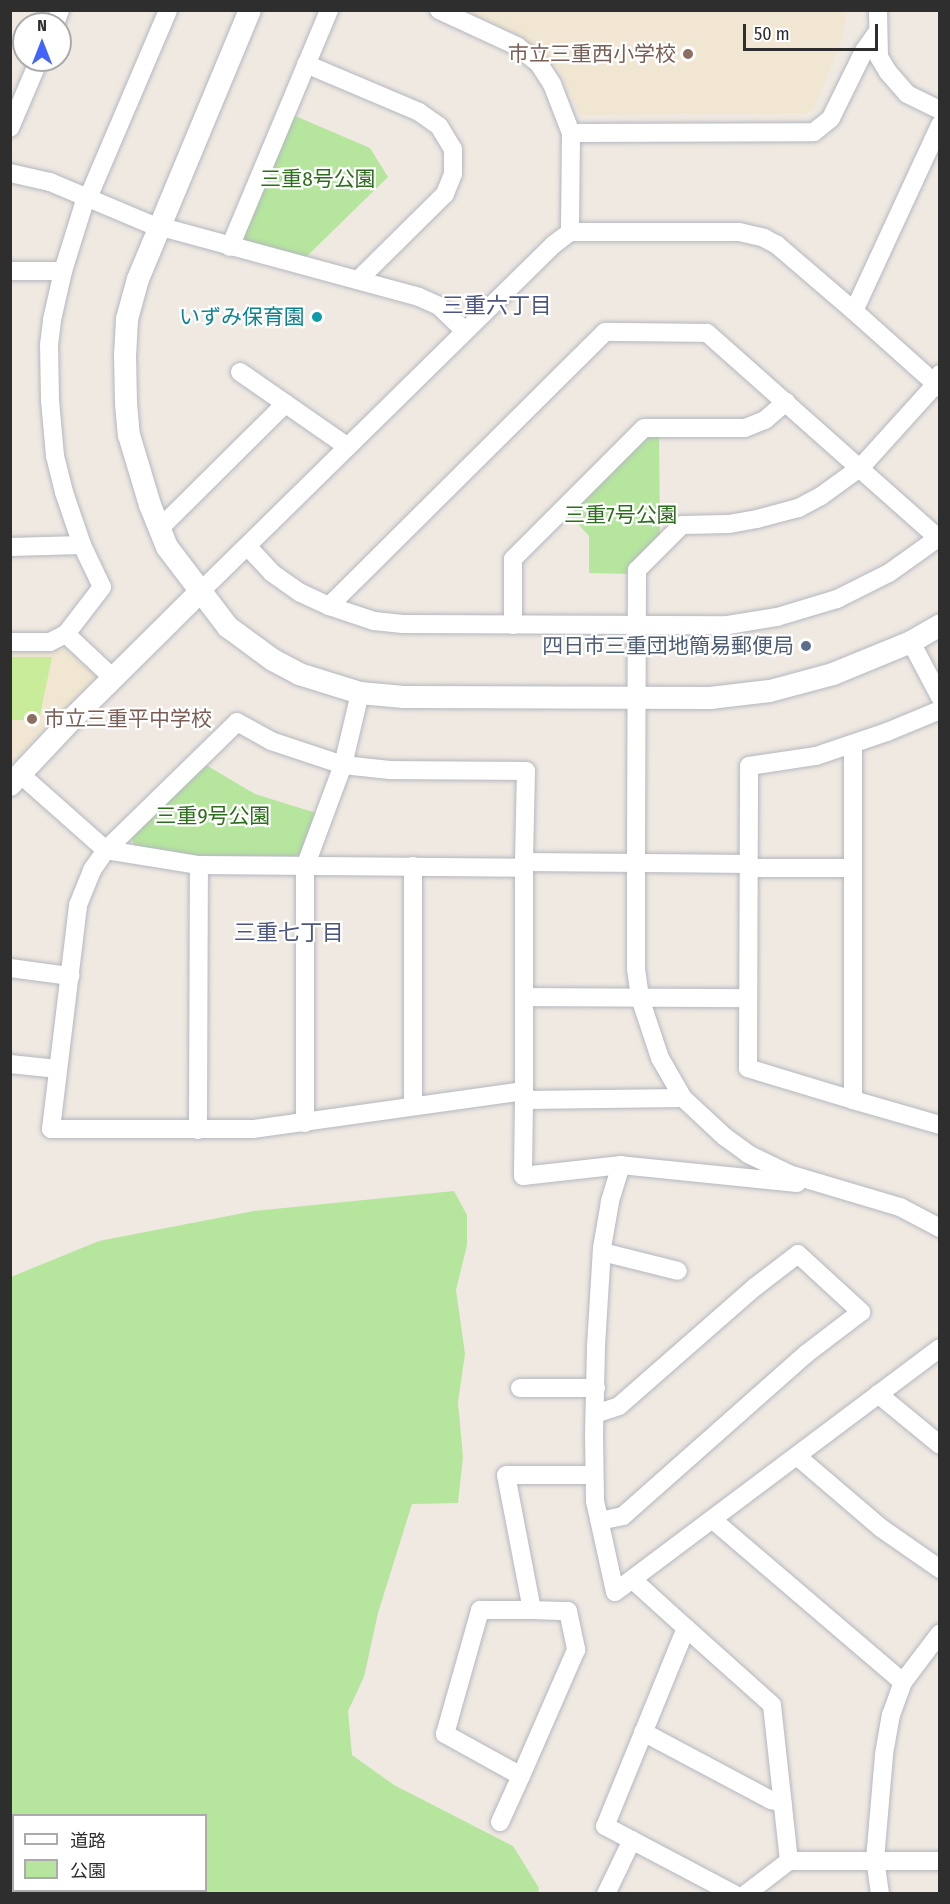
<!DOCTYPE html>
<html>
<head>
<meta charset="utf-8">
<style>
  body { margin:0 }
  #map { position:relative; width:950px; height:1904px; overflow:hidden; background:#efe9e1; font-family:"Fira Sans Condensed","Noto Sans JP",sans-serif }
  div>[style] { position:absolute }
  .education>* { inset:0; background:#f0e6d1 }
  .green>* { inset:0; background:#b6e59e }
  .pitch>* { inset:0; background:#c9ec9a }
  .roads { filter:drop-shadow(0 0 2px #b4b7c1) drop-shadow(0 0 2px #b4b7c1) }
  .minor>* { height:18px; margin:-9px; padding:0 9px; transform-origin:9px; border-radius:9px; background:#fff }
  .tertiary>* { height:22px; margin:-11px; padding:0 11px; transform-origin:11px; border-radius:11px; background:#fff }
  .dots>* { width:16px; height:16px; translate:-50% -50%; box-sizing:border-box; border:3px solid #fff; border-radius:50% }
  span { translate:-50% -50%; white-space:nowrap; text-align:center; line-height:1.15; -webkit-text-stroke:4.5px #fff; paint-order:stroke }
  .education-label { font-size:21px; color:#785e54 }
  .right { translate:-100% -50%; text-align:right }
  .left { translate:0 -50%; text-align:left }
  .park-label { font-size:21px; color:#2c6e1b }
  .culture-label { font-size:21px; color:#0d838f }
  .service-label { font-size:21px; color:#4e5e75 }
  .neighbourhood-label { font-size:22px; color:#4d5680 }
  .frame { position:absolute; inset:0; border:12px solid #2e2e2e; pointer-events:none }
  .legend { position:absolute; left:12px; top:1814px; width:195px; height:78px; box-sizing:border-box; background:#fff; border:2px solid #ababab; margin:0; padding:8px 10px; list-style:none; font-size:18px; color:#2e2e2e }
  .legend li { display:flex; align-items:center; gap:12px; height:30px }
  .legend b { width:30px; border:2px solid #ababab }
  .north { position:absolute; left:12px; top:12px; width:60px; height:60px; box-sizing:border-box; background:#fff; border:2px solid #ababab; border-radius:50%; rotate:0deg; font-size:16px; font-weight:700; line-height:24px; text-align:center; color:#2e2e2e }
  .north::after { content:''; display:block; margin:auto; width:21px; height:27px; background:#4264fb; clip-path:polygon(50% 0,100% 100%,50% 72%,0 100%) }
  .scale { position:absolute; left:743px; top:24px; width:135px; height:27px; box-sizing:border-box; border:3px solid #2e2e2e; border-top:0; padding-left:8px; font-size:18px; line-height:21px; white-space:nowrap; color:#2e2e2e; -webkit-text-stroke:4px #fff; paint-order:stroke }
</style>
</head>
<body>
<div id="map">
  <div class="education">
    <div style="clip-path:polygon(465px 11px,847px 11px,842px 38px,813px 110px,806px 113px,580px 115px,559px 69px,516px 33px)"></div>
    <div style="clip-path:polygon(71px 649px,97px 675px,11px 763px,11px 650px)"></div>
  </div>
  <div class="green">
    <div style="clip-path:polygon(293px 115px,370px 148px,388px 177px,306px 257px,246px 242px,242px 233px)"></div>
    <div style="clip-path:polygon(659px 434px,660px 537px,632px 574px,589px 573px,589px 536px,569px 514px,648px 435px)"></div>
    <div style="clip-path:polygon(206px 765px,255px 794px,316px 813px,304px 852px,295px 856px,198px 856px,135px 846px,131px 838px)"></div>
    <div style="clip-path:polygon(evenodd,454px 1191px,467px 1215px,467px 1245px,456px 1290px,465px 1354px,458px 1402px,463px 1457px,458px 1503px,412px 1504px,378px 1613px,364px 1677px,348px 1711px,352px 1755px,394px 1785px,513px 1846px,539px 1888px,538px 1893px,11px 1894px,11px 1277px,99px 1241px,254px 1211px,454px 1191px,14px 1816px,206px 1816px,206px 1890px,14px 1890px,14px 1816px)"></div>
  </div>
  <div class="pitch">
    <div style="clip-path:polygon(11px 657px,52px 657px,39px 720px,11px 720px)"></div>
  </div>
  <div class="roads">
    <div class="minor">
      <div style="left:439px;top:10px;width:86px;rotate:24.8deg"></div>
      <div style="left:517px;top:46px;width:28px;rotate:39deg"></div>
      <div style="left:539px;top:64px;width:24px;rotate:57deg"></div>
      <div style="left:552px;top:84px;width:53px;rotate:68.8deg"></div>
      <div style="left:571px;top:133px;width:99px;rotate:90.6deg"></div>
      <div style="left:878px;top:10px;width:47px;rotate:88.8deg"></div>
      <div style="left:879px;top:57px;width:17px;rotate:59deg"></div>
      <div style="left:888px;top:72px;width:29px;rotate:49deg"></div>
      <div style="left:907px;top:94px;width:37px;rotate:26deg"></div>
      <div style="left:55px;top:24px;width:15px;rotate:-70deg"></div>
      <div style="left:306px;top:64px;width:123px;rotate:23deg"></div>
      <div style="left:419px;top:112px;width:24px;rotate:35deg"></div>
      <div style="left:439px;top:126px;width:27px;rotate:59deg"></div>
      <div style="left:453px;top:149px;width:25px;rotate:90deg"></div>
      <div style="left:453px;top:174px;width:22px;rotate:112deg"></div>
      <div style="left:445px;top:194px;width:122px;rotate:135.3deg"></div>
      <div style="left:10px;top:128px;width:74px;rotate:-66.9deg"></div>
      <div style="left:571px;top:133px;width:243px;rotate:-0.2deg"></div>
      <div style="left:814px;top:132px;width:22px;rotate:-39deg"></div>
      <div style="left:831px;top:118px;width:75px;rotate:-63.8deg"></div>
      <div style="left:864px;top:51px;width:21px;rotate:-55deg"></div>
      <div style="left:10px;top:173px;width:41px;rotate:12.7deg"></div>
      <div style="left:50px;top:182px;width:116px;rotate:22.8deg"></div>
      <div style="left:88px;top:198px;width:204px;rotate:-66.9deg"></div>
      <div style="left:158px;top:226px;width:270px;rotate:15.2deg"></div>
      <div style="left:419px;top:297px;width:22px;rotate:24deg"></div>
      <div style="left:439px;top:306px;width:36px;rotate:44deg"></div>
      <div style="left:230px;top:247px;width:257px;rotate:-67.3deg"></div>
      <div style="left:10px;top:271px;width:53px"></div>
      <div style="left:854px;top:311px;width:205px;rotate:-65.2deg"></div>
      <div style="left:240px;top:372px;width:131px;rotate:34.8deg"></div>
      <div style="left:940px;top:374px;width:11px;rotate:112deg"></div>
      <div style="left:936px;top:384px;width:112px;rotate:132.1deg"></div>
      <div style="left:861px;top:467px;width:49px;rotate:144.1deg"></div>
      <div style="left:821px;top:496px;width:26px;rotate:152deg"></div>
      <div style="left:798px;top:508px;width:42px;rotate:165deg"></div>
      <div style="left:757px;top:519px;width:29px;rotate:170deg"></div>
      <div style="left:728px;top:524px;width:46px;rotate:178.8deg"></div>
      <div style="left:682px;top:525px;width:64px;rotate:135deg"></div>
      <div style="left:637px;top:570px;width:293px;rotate:90.2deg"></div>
      <div style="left:636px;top:863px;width:106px;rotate:90deg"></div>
      <div style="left:636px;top:969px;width:29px;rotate:82deg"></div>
      <div style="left:640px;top:998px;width:63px;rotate:71.6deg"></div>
      <div style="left:660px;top:1058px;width:46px;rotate:60.1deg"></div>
      <div style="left:683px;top:1098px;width:57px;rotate:42.9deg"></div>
      <div style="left:725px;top:1137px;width:29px;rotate:36deg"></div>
      <div style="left:748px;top:1154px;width:46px;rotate:26deg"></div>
      <div style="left:789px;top:1174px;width:116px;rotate:16.6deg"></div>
      <div style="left:900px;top:1207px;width:45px;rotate:27.7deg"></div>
      <div style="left:160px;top:528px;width:177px;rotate:-44.8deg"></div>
      <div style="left:10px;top:547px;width:72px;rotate:-1.6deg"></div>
      <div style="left:248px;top:547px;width:35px;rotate:47deg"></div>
      <div style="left:272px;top:573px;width:35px;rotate:35deg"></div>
      <div style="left:301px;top:593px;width:31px;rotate:25deg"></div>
      <div style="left:329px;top:606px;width:47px;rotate:18.4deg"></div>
      <div style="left:374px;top:621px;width:29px;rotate:6deg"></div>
      <div style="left:403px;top:624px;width:325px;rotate:0.2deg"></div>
      <div style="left:728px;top:625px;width:50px;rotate:-9.3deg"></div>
      <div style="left:777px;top:617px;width:63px;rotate:-16.7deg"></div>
      <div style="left:837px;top:599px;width:58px;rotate:-26.6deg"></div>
      <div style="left:889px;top:573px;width:60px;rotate:-35.5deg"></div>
      <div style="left:938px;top:538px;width:309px;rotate:-138.4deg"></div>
      <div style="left:707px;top:333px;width:102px;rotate:-179.4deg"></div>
      <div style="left:605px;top:332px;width:389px;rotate:135.2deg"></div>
      <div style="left:199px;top:593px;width:496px;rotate:-44.5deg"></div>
      <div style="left:553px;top:245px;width:21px;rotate:-37deg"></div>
      <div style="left:570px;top:232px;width:169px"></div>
      <div style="left:739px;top:232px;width:26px;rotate:13deg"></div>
      <div style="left:764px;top:238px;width:15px;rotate:28deg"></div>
      <div style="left:777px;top:245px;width:101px;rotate:40.6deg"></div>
      <div style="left:854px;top:311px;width:115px;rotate:41.8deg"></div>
      <div style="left:513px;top:625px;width:66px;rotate:-90deg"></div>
      <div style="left:513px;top:559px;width:185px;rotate:-45deg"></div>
      <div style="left:644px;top:428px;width:101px"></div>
      <div style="left:745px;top:428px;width:22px;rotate:-22deg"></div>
      <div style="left:765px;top:420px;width:28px;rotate:-41deg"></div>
      <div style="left:66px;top:634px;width:64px;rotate:43.1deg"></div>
      <div style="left:10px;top:642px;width:40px"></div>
      <div style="left:50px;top:642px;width:18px;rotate:-27deg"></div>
      <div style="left:66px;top:634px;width:59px;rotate:-52.5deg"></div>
      <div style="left:102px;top:587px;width:47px;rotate:-115.5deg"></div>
      <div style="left:82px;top:545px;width:56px;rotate:-108.8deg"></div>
      <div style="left:64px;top:492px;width:37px;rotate:-104deg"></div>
      <div style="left:55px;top:456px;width:56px;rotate:-95.1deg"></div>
      <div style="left:50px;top:400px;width:55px;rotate:-91deg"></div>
      <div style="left:49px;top:345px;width:25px;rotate:-83deg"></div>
      <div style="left:52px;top:320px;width:50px;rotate:-77.3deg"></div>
      <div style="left:63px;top:271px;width:77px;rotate:-72.7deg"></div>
      <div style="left:911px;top:642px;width:62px;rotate:62.2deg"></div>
      <div style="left:853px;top:744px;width:356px;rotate:90deg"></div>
      <div style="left:853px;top:1100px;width:91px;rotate:16deg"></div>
      <div style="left:20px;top:774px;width:115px;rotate:41.5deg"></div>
      <div style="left:106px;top:850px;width:94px;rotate:9.2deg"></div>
      <div style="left:199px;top:865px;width:325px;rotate:0.5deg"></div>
      <div style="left:524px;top:862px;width:225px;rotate:0.5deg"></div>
      <div style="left:749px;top:868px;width:103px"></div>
      <div style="left:10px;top:968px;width:61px;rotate:7.6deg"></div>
      <div style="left:524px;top:997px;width:224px;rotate:0.3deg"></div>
      <div style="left:10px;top:1064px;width:48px;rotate:5.9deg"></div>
      <div style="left:524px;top:1091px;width:274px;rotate:172deg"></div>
      <div style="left:253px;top:1129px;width:202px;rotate:180deg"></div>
      <div style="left:51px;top:1129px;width:226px;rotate:-83.1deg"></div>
      <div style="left:78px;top:905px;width:38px;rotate:-68deg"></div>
      <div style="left:92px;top:870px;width:24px;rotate:-55deg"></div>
      <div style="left:106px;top:850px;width:183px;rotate:-44.3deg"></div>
      <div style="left:237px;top:722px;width:39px;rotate:29deg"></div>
      <div style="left:271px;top:741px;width:76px;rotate:18.4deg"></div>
      <div style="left:343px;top:765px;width:47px;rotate:6.1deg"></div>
      <div style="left:390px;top:770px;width:136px;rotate:0.4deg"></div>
      <div style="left:526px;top:771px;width:91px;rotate:91.3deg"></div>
      <div style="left:524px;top:862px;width:238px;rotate:90deg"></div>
      <div style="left:524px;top:1100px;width:76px;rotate:90.8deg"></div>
      <div style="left:523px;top:1176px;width:99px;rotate:-6.4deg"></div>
      <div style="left:524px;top:1100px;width:159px;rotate:-0.7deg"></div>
      <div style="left:853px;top:1100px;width:110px;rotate:-163.1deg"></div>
      <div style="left:748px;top:1068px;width:302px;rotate:-89.8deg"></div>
      <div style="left:749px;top:766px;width:68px;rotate:-8.5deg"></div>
      <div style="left:816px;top:756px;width:75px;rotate:-18.7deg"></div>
      <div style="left:887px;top:732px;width:57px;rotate:-22.5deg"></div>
      <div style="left:413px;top:1106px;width:240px;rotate:-90deg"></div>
      <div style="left:305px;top:1123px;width:256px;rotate:-90deg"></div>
      <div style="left:305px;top:867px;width:109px;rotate:-69.6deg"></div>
      <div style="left:343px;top:765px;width:74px;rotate:-76.7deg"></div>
      <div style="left:198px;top:1130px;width:265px;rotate:-89.8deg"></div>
      <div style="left:797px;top:1183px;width:177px;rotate:-174.2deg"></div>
      <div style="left:621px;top:1165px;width:39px;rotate:107deg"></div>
      <div style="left:610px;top:1202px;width:47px;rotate:99.9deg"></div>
      <div style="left:602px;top:1248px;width:99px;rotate:93.5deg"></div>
      <div style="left:596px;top:1347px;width:88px;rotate:91.3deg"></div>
      <div style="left:594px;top:1435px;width:66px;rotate:89.1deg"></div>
      <div style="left:595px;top:1501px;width:93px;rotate:77.6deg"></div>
      <div style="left:615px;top:1592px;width:406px;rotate:-36.9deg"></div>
      <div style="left:602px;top:1252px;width:78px;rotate:14deg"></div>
      <div style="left:520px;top:1388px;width:76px"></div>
      <div style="left:878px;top:1394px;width:80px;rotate:39.4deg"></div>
      <div style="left:595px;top:1414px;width:25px;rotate:-18deg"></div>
      <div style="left:619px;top:1406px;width:181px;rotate:-41.2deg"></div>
      <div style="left:755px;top:1287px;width:54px;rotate:-37.5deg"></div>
      <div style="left:798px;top:1254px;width:86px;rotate:42.6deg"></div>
      <div style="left:861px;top:1312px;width:69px;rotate:142.6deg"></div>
      <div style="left:806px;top:1354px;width:244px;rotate:138.5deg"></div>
      <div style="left:623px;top:1516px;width:24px;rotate:168deg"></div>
      <div style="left:798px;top:1457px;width:109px;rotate:40.5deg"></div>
      <div style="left:881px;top:1528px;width:72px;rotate:34.8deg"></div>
      <div style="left:713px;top:1520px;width:250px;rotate:40.5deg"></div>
      <div style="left:633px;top:1580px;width:72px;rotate:42.2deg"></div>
      <div style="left:686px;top:1628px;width:214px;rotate:112.2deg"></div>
      <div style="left:605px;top:1826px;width:146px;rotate:27.8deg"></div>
      <div style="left:532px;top:1610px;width:36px;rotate:2deg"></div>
      <div style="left:568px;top:1611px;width:40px;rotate:78deg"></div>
      <div style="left:576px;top:1650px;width:137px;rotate:113.6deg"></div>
      <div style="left:521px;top:1776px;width:87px;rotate:-151.1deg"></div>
      <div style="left:445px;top:1734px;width:129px;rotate:-74.2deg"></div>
      <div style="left:480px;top:1610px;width:52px"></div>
      <div style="left:532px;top:1610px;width:137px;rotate:-100.9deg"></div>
      <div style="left:506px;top:1475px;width:88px"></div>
      <div style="left:686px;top:1628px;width:115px;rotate:41.8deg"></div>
      <div style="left:772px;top:1705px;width:157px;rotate:83.8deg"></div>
      <div style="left:643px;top:1732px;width:145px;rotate:28deg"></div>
      <div style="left:771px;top:1800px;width:12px;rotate:14deg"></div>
      <div style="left:500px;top:1822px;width:51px;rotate:-65.5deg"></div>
      <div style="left:118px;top:1894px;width:4px;rotate:-90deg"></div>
      <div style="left:606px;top:1894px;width:60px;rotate:-64.3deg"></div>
      <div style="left:746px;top:1894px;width:54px;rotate:-37.5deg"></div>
      <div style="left:789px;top:1861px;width:151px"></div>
      <div style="left:880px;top:1894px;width:34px;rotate:-98deg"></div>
      <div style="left:875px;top:1860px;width:106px;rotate:-85.1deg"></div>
      <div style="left:884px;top:1754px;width:40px;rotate:-80deg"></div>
      <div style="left:891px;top:1715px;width:35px;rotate:-70deg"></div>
      <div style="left:903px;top:1682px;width:61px;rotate:-52.9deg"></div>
    </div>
    <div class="tertiary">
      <div style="left:250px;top:10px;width:291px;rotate:112.6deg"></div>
      <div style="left:138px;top:279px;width:41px;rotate:105.4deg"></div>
      <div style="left:127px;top:319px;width:35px;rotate:93deg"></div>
      <div style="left:125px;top:354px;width:49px;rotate:88.8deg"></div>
      <div style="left:126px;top:403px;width:32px;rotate:85deg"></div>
      <div style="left:129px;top:435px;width:73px;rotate:73.3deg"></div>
      <div style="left:150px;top:505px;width:45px;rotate:68deg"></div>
      <div style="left:167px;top:547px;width:101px;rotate:52.7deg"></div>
      <div style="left:228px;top:627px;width:56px;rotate:36.3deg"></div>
      <div style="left:273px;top:660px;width:30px;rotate:28deg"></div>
      <div style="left:299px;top:674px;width:64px;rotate:17.3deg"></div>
      <div style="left:360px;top:693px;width:44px;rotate:5.2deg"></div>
      <div style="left:404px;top:697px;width:306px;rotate:0.2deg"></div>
      <div style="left:710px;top:698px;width:60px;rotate:-6.7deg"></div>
      <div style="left:770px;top:691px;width:65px;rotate:-15.1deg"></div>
      <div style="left:833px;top:674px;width:84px;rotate:-22.3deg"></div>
      <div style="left:911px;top:642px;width:34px;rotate:-30deg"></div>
      <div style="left:10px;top:785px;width:93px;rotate:-46.7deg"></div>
      <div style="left:74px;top:717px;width:176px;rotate:-44.8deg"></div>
    </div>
  </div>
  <div class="dots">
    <div style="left:688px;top:54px;background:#8d6e63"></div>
    <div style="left:317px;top:317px;background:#0f9aa8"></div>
    <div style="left:806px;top:646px;background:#5c6f8a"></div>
    <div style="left:32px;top:719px;background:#8d6e63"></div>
  </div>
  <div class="education-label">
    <span class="right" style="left:676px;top:54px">市立三重西小学校</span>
    <span class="left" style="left:44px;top:719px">市立三重平中学校</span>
  </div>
  <div class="park-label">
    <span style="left:318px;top:179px">三重8号公園</span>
    <span style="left:621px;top:515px">三重7号公園</span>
    <span style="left:213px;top:816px">三重9号公園</span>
  </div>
  <div class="culture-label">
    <span class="right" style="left:305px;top:317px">いずみ保育園</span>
  </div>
  <div class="service-label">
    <span class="right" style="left:794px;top:646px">四日市三重団地簡易郵便局</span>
  </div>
  <div class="neighbourhood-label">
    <span style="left:497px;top:306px">三重六丁目</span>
    <span style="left:289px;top:933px">三重七丁目</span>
  </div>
  <div class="frame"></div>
  <ul class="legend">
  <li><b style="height:8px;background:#fff"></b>道路</li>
  <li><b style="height:16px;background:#b6e59e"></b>公園</li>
  </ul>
  <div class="north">N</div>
  <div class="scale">50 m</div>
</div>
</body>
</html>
